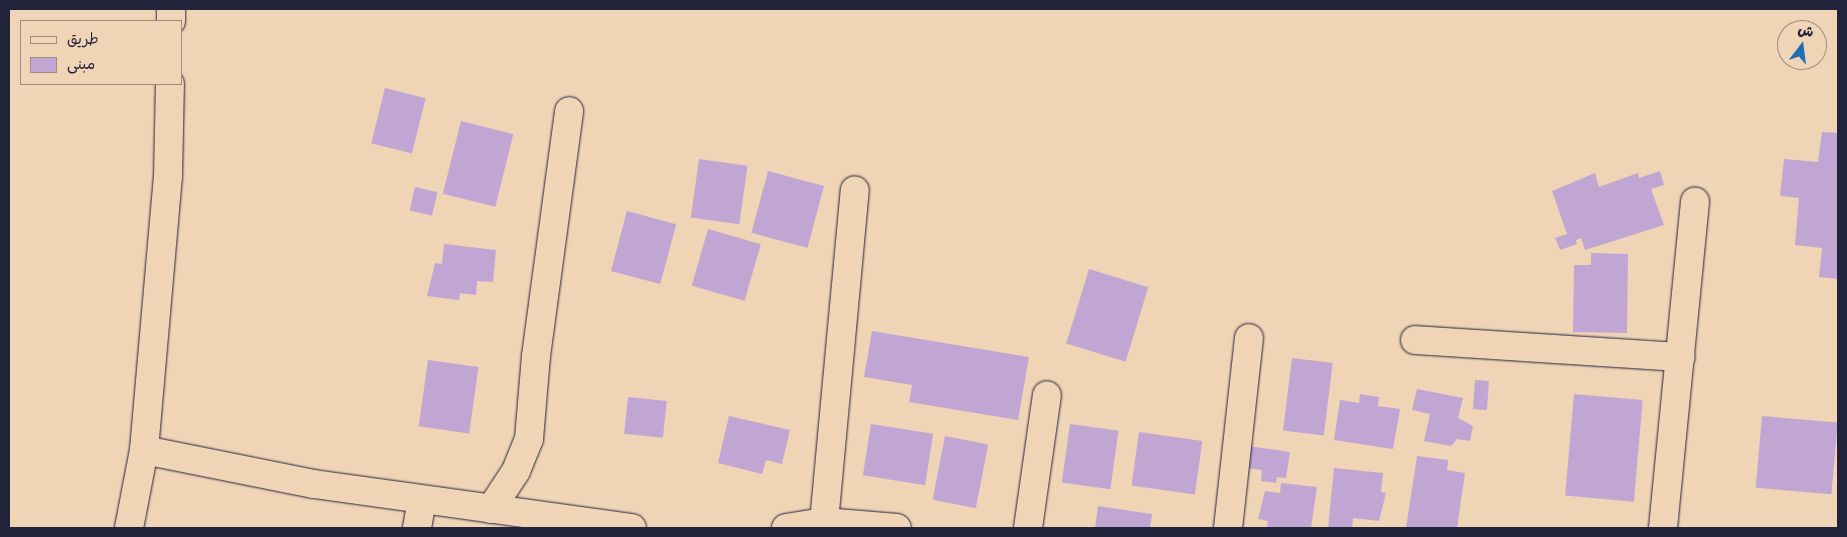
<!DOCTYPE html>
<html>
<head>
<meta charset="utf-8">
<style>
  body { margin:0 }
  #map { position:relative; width:1847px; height:537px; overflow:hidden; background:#f0d4b6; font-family:Kalam,"Playpen Sans Arabic",sans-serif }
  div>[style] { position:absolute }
  .building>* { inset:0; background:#c1a6d4; transform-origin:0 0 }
  .roads { filter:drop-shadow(0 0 1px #22223b) drop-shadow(0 0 1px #22223b) }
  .minor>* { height:28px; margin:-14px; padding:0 14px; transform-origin:14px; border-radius:14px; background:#f0d4b6 }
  span { translate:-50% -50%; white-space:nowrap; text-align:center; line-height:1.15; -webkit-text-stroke:4px #f0d4b6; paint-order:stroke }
  .frame { position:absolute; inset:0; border:10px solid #22223b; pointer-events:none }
  .legend { position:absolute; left:20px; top:20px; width:162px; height:65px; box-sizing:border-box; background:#f0d4b6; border:1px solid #9e8d85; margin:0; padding:6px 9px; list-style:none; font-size:15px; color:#22223b }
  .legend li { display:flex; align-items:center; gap:10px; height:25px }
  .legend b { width:25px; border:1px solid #9e8d85 }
  .north { position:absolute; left:1777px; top:20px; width:50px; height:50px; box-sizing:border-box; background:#f0d4b6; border:1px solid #9e8d85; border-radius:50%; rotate:15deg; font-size:14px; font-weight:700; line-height:20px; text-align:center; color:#22223b }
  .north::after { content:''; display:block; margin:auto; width:18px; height:22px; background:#1f6fb2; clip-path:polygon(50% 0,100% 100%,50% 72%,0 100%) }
</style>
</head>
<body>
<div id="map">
  <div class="building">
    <div style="left:385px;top:88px;width:42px;height:57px;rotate:14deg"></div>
    <div style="left:461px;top:121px;width:54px;height:75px;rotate:14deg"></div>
    <div style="clip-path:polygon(1822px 132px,1838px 133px,1838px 279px,1819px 277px,1822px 248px,1795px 245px,1799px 198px,1780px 196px,1784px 159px,1818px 162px)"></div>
    <div style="left:699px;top:159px;width:49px;height:59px;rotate:8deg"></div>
    <div style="left:768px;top:171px;width:58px;height:64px;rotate:15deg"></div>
    <div style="clip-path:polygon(1660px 171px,1664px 185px,1651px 189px,1664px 225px,1585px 250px,1581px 238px,1576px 240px,1577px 244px,1560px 250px,1555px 238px,1567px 234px,1552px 191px,1595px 173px,1599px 187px,1638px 173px,1639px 178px)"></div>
    <div style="left:415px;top:187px;width:23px;height:24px;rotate:13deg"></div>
    <div style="left:627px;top:211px;width:51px;height:62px;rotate:15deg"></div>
    <div style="left:708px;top:229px;width:55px;height:59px;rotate:16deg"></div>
    <div style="clip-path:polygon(444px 244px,496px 250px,493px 282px,477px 281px,476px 295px,460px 293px,459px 300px,427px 296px,435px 263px,442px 264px)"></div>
    <div style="clip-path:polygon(1591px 253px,1628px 254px,1627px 333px,1573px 332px,1574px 265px,1591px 265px)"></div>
    <div style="left:1089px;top:269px;width:62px;height:78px;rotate:17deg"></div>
    <div style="clip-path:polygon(872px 331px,1029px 357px,1018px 420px,909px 402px,912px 385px,864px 377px)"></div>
    <div style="left:1292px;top:358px;width:41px;height:73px;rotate:7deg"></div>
    <div style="left:428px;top:360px;width:51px;height:67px;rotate:8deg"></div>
    <div style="left:1475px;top:380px;width:14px;height:29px;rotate:4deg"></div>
    <div style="clip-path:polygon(1417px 389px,1463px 398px,1458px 418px,1473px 426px,1470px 441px,1457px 439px,1451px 446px,1424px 441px,1430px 414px,1412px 410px)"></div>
    <div style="clip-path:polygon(1360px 394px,1379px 397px,1378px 406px,1400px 409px,1393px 449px,1334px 440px,1340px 400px,1359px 403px)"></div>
    <div style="left:1574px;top:394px;width:69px;height:102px;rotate:5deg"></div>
    <div style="left:628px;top:397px;width:39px;height:37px;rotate:6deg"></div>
    <div style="clip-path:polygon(729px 416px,790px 430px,782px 464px,766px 460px,762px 474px,718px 463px)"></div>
    <div style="left:1762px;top:416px;width:76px;height:72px;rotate:5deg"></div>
    <div style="left:871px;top:424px;width:63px;height:52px;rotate:9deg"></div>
    <div style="left:1070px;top:424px;width:49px;height:59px;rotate:8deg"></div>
    <div style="left:1139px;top:432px;width:64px;height:54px;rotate:8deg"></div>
    <div style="left:945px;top:436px;width:44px;height:65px;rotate:11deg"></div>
    <div style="clip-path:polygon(1242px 445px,1290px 452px,1286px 478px,1277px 477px,1276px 483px,1261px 481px,1262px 470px,1239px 467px)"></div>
    <div style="clip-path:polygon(1417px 456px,1448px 460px,1447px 470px,1465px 473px,1457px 528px,1406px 528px)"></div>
    <div style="clip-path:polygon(1334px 468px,1383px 473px,1381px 492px,1386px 493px,1379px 521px,1353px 518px,1352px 528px,1328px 528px)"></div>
    <div style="clip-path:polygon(1281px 483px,1317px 487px,1311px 528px,1267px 528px,1268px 521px,1258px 519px,1265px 491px,1280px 493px)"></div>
    <div style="clip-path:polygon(1098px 506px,1152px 514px,1150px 528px,1095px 528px)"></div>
  </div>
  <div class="roads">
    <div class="minor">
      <div style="left:171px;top:21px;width:12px;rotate:-90deg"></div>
      <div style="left:1415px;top:340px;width:266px;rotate:3.7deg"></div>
      <div style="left:144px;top:450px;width:173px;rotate:11.3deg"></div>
      <div style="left:314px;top:484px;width:321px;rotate:7.9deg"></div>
      <div style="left:491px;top:509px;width:45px;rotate:-56.7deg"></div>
      <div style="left:516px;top:471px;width:35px;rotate:-68deg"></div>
      <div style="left:529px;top:439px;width:83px;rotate:-85.2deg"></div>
      <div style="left:536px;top:356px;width:247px;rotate:-82.3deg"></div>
      <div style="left:824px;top:522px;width:333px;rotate:-84.7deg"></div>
      <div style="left:129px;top:528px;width:79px;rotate:-79.1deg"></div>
      <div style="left:144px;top:450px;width:274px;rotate:-85deg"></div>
      <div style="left:168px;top:177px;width:93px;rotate:-88.8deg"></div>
      <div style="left:417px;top:528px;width:28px;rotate:-80deg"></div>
      <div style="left:786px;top:528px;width:38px;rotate:-9deg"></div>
      <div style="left:824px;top:522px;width:73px;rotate:4.7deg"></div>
      <div style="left:1028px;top:528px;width:134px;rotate:-81.9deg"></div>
      <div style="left:1228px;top:528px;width:191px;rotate:-83.7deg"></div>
      <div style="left:1663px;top:528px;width:328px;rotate:-84.4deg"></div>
    </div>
  </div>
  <div class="frame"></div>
  <ul class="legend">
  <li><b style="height:6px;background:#f0d4b6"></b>طريق</li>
  <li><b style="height:14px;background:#c1a6d4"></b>مبنى</li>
  </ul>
  <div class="north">ش</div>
</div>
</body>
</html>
